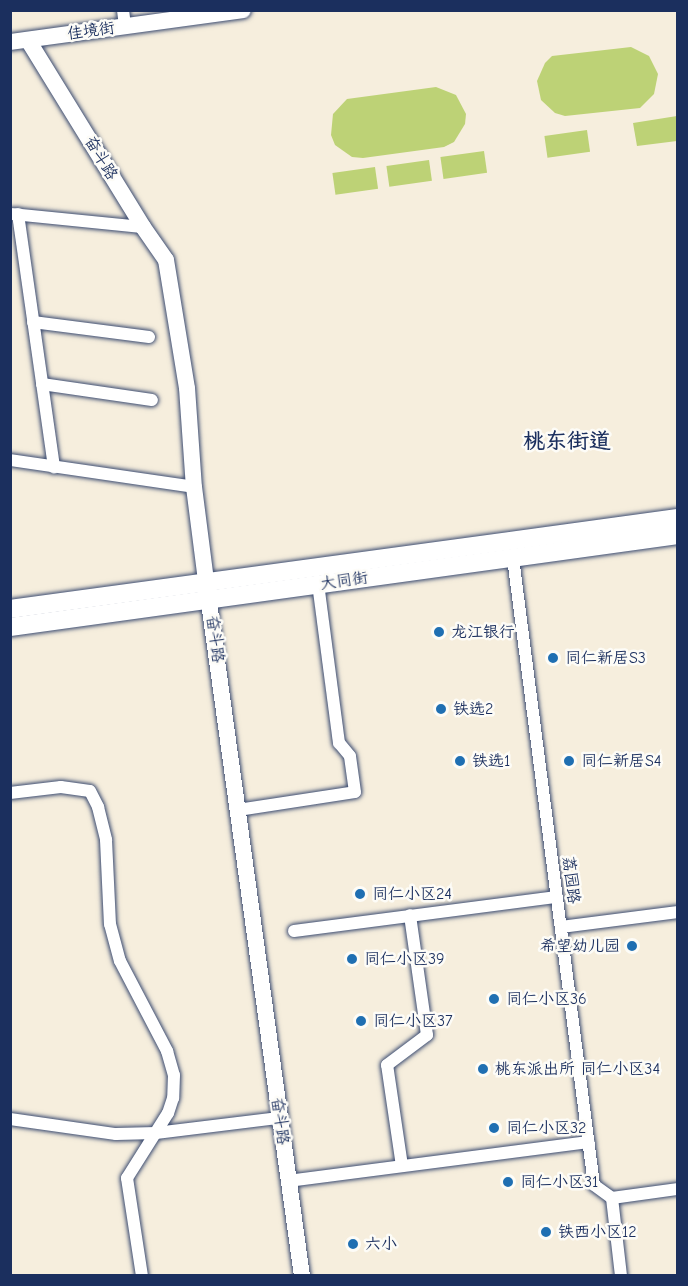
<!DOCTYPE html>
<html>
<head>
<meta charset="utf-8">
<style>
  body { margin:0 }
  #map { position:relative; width:688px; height:1286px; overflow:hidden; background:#f6eedd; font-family:"Comic Neue","LXGW WenKai TC",sans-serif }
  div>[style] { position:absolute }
  .green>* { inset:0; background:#bdd276; transform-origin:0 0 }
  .roads { filter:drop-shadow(0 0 2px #3c4c71) drop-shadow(0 0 2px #3c4c71) }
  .street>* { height:12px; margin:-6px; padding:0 6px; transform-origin:6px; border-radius:6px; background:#fff }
  .secondary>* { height:16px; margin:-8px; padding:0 8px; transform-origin:8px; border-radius:8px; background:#fff }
  .primary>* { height:18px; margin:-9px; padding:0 9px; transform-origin:9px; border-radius:9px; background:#fff }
  .dots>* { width:16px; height:16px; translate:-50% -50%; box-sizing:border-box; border:3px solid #fdfcf7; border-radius:50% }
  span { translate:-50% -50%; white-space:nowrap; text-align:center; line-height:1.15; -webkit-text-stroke:5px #fdfcf7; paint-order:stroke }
  .street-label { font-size:16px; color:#1b2f5e }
  .poi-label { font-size:16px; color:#1b2f5e }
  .left { translate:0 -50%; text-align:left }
  .right { translate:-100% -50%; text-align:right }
  .district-label { font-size:22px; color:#1b2f5e; font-weight:700 }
  .frame { position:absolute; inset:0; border:12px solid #1b2f5e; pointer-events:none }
</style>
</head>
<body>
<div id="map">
  <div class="green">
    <div style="clip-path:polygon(631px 47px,649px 56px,658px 74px,654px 94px,640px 108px,565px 116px,555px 113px,541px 100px,537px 81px,545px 63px,552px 56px)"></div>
    <div style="clip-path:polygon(436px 87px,456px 95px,466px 114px,465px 124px,454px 142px,444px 147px,363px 158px,352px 157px,335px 145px,331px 135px,333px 114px,347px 99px)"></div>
    <div style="clip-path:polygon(677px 116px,677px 141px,637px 146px,633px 123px)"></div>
    <div style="left:587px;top:130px;width:22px;height:43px;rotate:82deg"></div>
    <div style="left:484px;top:151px;width:22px;height:44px;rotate:82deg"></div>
    <div style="left:429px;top:160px;width:21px;height:43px;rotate:82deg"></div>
    <div style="left:375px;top:167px;width:22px;height:43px;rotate:82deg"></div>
  </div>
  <div class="roads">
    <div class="street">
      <div style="left:123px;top:10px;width:17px;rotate:83deg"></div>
      <div style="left:12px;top:214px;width:132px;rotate:5.7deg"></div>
      <div style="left:18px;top:214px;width:256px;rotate:81.9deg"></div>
      <div style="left:33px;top:322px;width:117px;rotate:7.4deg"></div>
      <div style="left:42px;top:384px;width:111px;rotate:8.3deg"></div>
      <div style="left:10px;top:460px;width:186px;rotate:8.3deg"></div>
      <div style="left:513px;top:558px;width:632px;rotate:82.64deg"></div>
      <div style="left:594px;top:1185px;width:22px;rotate:36deg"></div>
      <div style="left:10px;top:793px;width:51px;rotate:-6.7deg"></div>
      <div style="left:61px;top:787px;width:29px;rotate:8deg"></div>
      <div style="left:90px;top:791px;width:18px;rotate:63deg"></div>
      <div style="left:98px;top:807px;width:34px;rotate:76deg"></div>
      <div style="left:106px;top:840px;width:84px;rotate:87.3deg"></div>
      <div style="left:110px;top:924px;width:38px;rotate:75deg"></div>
      <div style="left:120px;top:961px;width:102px;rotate:62.4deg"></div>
      <div style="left:167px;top:1051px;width:25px;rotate:74deg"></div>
      <div style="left:174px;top:1075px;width:23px;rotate:92deg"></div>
      <div style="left:173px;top:1098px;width:16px;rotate:108deg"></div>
      <div style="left:168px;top:1113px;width:77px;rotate:122.2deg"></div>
      <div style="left:127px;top:1178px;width:99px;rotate:81.3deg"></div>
      <div style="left:238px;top:810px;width:118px;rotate:-8.7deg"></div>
      <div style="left:355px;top:792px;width:36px;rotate:-98deg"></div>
      <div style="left:350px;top:756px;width:17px;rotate:-130deg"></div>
      <div style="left:339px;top:743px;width:160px;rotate:-97.5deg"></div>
      <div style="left:561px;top:927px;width:118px;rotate:-7.3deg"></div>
      <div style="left:294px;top:931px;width:265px;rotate:-7.4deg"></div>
      <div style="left:10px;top:1119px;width:107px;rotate:8.1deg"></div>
      <div style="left:116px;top:1134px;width:40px;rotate:-1.4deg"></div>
      <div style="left:156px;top:1133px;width:124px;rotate:-7deg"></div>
      <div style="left:402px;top:1166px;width:102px;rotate:-98.4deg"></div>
      <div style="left:387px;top:1065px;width:50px;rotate:-36.9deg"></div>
      <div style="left:427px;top:1035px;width:121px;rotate:-98.1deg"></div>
      <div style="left:288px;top:1181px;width:303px;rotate:-7.4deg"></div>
      <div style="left:612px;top:1198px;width:79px;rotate:83.4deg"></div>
      <div style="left:612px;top:1198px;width:67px;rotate:-7.8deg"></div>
    </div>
    <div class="secondary">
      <div style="left:28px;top:40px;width:220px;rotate:58.4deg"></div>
      <div style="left:143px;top:227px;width:40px;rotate:55.1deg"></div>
      <div style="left:166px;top:260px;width:130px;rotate:80.7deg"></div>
      <div style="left:187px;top:388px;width:99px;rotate:86deg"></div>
      <div style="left:194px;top:487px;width:95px;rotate:82.7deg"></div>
      <div style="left:206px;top:581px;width:702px;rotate:82.14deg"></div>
      <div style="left:10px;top:42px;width:235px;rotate:-7.8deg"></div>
    </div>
    <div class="primary">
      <div style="left:10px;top:609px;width:674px;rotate:-7.76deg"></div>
      <div style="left:10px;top:627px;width:674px;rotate:-7.84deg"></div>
    </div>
  </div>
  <div class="dots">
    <div style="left:439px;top:632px;background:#1f6fb2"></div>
    <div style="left:553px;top:658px;background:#1f6fb2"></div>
    <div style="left:441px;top:709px;background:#1f6fb2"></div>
    <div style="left:460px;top:761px;background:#1f6fb2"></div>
    <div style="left:569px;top:761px;background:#1f6fb2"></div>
    <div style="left:360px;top:894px;background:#1f6fb2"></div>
    <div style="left:632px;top:946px;background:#1f6fb2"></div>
    <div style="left:352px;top:959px;background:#1f6fb2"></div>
    <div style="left:494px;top:999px;background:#1f6fb2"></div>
    <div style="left:361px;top:1021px;background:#1f6fb2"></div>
    <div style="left:483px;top:1069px;background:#1f6fb2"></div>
    <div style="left:494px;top:1128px;background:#1f6fb2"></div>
    <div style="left:508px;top:1182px;background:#1f6fb2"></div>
    <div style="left:546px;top:1232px;background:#1f6fb2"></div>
    <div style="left:353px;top:1244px;background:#1f6fb2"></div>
  </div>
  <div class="street-label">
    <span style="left:91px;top:31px;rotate:-8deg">佳境街</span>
    <span style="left:101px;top:158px;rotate:59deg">奋斗路</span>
    <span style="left:344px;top:581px;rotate:-8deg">大同街</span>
    <span style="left:215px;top:639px;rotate:82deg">奋斗路</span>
    <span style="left:571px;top:880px;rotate:83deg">荔园路</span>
    <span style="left:280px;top:1121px;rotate:82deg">奋斗路</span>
  </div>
  <div class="poi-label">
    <span class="left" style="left:451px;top:632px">龙江银行</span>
    <span class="left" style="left:565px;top:658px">同仁新居S3</span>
    <span class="left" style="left:453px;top:709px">铁选2</span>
    <span class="left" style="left:472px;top:761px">铁选1</span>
    <span class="left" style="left:581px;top:761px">同仁新居S4</span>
    <span class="left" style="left:372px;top:894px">同仁小区24</span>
    <span class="right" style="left:620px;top:946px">希望幼儿园</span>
    <span class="left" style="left:364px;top:959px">同仁小区39</span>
    <span class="left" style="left:506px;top:999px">同仁小区36</span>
    <span class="left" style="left:373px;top:1021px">同仁小区37</span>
    <span class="left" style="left:495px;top:1069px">桃东派出所 同仁小区34</span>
    <span class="left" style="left:506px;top:1128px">同仁小区32</span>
    <span class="left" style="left:520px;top:1182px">同仁小区31</span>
    <span class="left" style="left:558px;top:1232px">铁西小区12</span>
    <span class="left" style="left:365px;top:1244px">六小</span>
  </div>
  <div class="district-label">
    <span style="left:567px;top:442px">桃东街道</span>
  </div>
  <div class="frame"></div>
</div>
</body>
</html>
